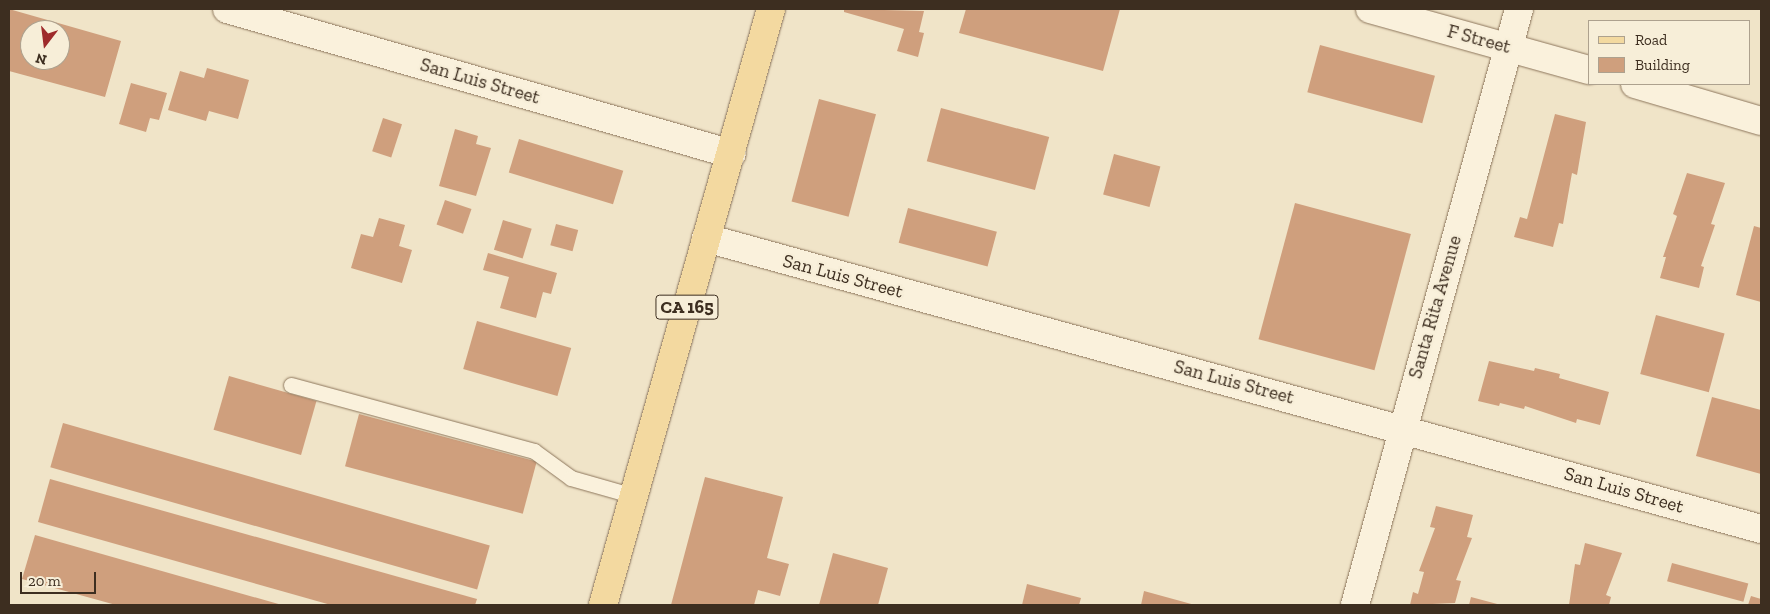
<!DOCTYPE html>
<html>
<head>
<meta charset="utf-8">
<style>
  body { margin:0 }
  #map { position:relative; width:1770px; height:614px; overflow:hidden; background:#f0e4c8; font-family:"Zilla Slab",serif }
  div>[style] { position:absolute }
  .building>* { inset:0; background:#cf9f7d; transform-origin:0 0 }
  .roads { filter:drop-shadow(0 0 1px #8d765c) drop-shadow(0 0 1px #8d765c) }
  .lane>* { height:15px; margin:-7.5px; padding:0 7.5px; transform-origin:7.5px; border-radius:7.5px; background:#faf1dc }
  .street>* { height:28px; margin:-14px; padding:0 14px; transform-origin:14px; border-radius:14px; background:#faf1dc }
  .primary>* { height:28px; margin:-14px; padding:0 14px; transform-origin:14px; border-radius:14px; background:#f3d9a0 }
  span { translate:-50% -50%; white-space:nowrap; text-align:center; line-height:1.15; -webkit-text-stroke:4.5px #f7eed8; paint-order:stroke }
  .shield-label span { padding:1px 4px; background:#f7eed8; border:1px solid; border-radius:4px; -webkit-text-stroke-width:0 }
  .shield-label { font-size:18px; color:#3d2e20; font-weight:700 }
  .street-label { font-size:19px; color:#3d2e20 }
  .frame { position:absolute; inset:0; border:10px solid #3d2e20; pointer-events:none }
  .legend { position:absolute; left:1588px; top:20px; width:162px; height:65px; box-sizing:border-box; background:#f7eed8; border:1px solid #ada18e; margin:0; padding:6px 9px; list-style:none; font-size:15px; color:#3d2e20 }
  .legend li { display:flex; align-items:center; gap:10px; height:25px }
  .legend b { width:25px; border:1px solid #ada18e }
  .north { position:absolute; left:20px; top:20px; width:50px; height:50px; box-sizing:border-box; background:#f7eed8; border:1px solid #ada18e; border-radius:50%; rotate:195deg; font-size:14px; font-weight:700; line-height:20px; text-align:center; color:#3d2e20 }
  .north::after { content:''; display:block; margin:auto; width:18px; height:22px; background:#9e2a2b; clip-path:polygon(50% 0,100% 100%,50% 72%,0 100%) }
  .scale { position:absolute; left:20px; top:572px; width:76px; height:22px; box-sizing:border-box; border:2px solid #3d2e20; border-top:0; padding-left:6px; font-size:15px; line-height:18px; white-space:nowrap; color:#3d2e20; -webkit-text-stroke:4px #f7eed8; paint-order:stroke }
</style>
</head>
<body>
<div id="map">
  <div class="building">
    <div style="clip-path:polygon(evenodd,9px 9px,121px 41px,105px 97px,9px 71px,9px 9px,30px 30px,60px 30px,60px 60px,30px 60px,30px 30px)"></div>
    <div style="clip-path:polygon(844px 9px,924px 11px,919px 32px,924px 33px,918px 57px,897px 51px,904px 29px,844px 12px)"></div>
    <div style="clip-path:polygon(966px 9px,1120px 9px,1103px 71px,959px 33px)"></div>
    <div style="left:1320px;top:45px;width:119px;height:49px;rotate:15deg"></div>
    <div style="clip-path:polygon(207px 68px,249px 80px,238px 119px,209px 111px,206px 121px,168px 110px,180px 71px,204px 78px)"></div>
    <div style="clip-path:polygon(131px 83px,167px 93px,159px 120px,150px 118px,146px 132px,119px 124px)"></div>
    <div style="left:819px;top:99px;width:59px;height:106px;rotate:15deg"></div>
    <div style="left:941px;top:108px;width:112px;height:55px;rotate:15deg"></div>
    <div style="clip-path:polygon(1555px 114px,1586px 122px,1577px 175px,1572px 173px,1563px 224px,1559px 223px,1553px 247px,1514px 237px,1520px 217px,1527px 219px)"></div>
    <div style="left:383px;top:118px;width:20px;height:35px;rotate:18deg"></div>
    <div style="clip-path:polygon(455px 129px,478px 136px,476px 144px,491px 148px,476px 196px,439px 186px)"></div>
    <div style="left:519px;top:139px;width:109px;height:35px;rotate:17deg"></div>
    <div style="left:1114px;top:154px;width:48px;height:42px;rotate:15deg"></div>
    <div style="clip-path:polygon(1687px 173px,1725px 183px,1711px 224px,1715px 225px,1701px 266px,1704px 267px,1699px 288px,1660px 278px,1666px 257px,1663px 257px,1677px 216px,1673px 214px)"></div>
    <div style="left:445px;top:200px;width:28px;height:26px;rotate:19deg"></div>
    <div style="left:1295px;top:203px;width:120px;height:141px;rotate:15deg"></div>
    <div style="left:908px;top:208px;width:92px;height:36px;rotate:15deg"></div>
    <div style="clip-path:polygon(379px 218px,405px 225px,399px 246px,412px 250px,402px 283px,351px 268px,361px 234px,373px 237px)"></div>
    <div style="left:503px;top:220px;width:30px;height:31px;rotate:17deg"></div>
    <div style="left:556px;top:224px;width:23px;height:22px;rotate:15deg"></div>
    <div style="clip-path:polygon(1754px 226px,1761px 228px,1761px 302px,1736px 295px)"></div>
    <div style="clip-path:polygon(488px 253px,557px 273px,551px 294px,543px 292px,536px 318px,500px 308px,509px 277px,483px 270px)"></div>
    <div style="left:1656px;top:315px;width:71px;height:61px;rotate:15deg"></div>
    <div style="left:477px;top:321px;width:98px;height:50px;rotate:16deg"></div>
    <div style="clip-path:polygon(1489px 361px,1534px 371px,1535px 368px,1560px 374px,1559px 378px,1609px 392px,1600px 425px,1577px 419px,1576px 423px,1525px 406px,1524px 409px,1500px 403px,1499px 406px,1478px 401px)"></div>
    <div style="left:229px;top:376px;width:91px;height:56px;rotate:16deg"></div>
    <div style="clip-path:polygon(1712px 397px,1761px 410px,1761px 474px,1696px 456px)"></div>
    <div style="left:359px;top:414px;width:184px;height:54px;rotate:15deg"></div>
    <div style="left:63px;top:423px;width:444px;height:46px;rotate:16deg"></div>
    <div style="clip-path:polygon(705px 477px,783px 497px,767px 558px,789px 564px,780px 596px,758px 590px,754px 605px,671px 605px)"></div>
    <div style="clip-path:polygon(50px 479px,477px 599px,475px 605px,331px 605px,38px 522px)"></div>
    <div style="clip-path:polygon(1436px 506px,1473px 515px,1467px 537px,1472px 538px,1456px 580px,1461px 581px,1455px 603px,1410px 605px,1413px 592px,1418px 594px,1424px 572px,1419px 571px,1435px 528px,1430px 527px)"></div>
    <div style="clip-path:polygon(35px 535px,282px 605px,116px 605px,22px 579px)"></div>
    <div style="clip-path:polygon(1585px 543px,1622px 553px,1606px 595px,1611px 597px,1609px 605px,1569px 605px,1575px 564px,1580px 565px)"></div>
    <div style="clip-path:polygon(833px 553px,888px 568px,878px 605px,819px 605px)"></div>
    <div style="left:1672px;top:563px;width:79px;height:19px;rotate:15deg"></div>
    <div style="clip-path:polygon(1027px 584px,1081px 598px,1079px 605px,1022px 605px)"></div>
    <div style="clip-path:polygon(1144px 591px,1195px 605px,1141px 605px)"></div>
    <div style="clip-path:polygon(1751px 596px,1761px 599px,1761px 605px,1748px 605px)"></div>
    <div style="clip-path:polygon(1471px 597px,1501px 605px,1469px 605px)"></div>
  </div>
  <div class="roads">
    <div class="lane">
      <div style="left:291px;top:385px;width:252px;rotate:15.2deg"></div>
      <div style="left:534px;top:451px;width:46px;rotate:36.1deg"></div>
      <div style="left:571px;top:478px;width:66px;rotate:15.9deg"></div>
    </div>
    <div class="street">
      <div style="left:227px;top:9px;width:525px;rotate:16.02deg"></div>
      <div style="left:1370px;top:9px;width:227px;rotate:15.6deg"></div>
      <div style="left:1635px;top:84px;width:131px;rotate:16.4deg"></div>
      <div style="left:706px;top:238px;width:1094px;rotate:15.42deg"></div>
      <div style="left:1355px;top:605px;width:618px;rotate:-74.61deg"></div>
    </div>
    <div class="primary">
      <div style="left:603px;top:605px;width:619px;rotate:-74.26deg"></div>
    </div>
  </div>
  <div class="shield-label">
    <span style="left:687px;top:307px">CA 165</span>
  </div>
  <div class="street-label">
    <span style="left:1479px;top:39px;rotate:15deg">F Street</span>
    <span style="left:480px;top:81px;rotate:16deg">San Luis Street</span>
    <span style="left:843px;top:276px;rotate:15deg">San Luis Street</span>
    <span style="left:1435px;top:307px;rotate:-74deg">Santa Rita Avenue</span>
    <span style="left:1234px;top:382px;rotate:15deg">San Luis Street</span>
    <span style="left:1624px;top:490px;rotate:16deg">San Luis Street</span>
  </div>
  <div class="frame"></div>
  <ul class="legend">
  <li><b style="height:6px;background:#f3d9a0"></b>Road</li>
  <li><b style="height:14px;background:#cf9f7d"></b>Building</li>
  </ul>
  <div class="north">N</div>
  <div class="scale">20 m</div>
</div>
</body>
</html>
